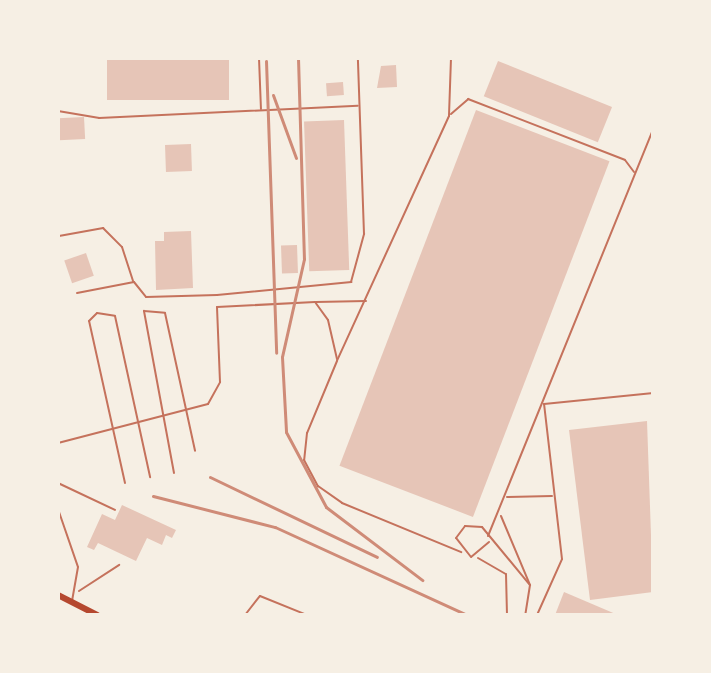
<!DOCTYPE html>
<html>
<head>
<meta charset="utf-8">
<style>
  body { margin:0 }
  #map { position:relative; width:711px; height:673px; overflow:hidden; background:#f6efe4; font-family:"Fira Sans Condensed",sans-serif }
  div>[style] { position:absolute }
  .building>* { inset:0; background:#e6c5b7; transform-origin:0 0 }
  .service>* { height:2px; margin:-1px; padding:0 1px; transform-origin:1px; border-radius:1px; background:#c5725c }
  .secondary>* { height:6px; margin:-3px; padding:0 3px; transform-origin:3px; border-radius:3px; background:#b5482f }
  .rail>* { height:3px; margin:-1.5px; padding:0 1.5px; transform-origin:1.5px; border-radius:1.5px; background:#cf8b77 }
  span { translate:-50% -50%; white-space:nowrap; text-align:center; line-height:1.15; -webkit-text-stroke:6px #f6efe4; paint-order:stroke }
  .frame { position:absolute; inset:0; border:60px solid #f6efe4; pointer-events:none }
</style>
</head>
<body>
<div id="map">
  <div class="building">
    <div style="left:107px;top:58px;width:122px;height:42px"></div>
    <div style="left:498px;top:61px;width:123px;height:38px;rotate:22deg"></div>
    <div style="clip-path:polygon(396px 65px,397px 87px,377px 88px,381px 66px)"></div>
    <div style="left:343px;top:82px;width:13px;height:17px;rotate:86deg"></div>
    <div style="left:476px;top:110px;width:143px;height:381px;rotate:21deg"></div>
    <div style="left:84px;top:117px;width:22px;height:26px;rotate:87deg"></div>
    <div style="left:344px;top:120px;width:150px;height:40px;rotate:88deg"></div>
    <div style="left:191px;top:144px;width:27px;height:26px;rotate:88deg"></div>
    <div style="clip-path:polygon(191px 231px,193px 288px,156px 290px,155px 241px,164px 241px,164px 232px)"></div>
    <div style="left:297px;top:245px;width:28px;height:16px;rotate:88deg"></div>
    <div style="left:86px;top:253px;width:24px;height:23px;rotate:71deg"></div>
    <div style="clip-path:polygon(647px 421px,653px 592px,590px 600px,569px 430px)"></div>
    <div style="clip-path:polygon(122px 505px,176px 530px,172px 538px,166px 535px,162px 545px,147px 538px,136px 561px,98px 543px,94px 550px,87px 547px,102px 514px,115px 520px)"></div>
    <div style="clip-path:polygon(564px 592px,618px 615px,555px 615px)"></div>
  </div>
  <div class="service">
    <div style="left:259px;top:58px;width:51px;rotate:87.8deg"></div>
    <div style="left:451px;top:58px;width:58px;rotate:92deg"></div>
    <div style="left:449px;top:116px;width:269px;rotate:114.6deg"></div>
    <div style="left:337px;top:361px;width:78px;rotate:112.6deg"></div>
    <div style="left:307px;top:433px;width:27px;rotate:96deg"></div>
    <div style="left:304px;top:460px;width:30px;rotate:62deg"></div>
    <div style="left:318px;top:486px;width:29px;rotate:35deg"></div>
    <div style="left:342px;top:503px;width:129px;rotate:22.4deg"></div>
    <div style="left:58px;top:111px;width:42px;rotate:9.7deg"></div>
    <div style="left:99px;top:118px;width:259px;rotate:-2.7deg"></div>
    <div style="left:451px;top:114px;width:23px;rotate:-41deg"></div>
    <div style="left:468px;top:99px;width:168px;rotate:21.2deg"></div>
    <div style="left:625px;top:160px;width:15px;rotate:53deg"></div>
    <div style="left:59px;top:236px;width:45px;rotate:-10.3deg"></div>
    <div style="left:103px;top:228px;width:27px;rotate:45deg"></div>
    <div style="left:122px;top:247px;width:36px;rotate:72deg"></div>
    <div style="left:77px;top:293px;width:58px;rotate:-10.9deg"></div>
    <div style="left:134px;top:282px;width:19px;rotate:51deg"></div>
    <div style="left:146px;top:297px;width:71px;rotate:-1.6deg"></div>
    <div style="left:217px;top:295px;width:135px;rotate:-5.5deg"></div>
    <div style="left:351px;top:282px;width:50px;rotate:-74.8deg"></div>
    <div style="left:364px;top:234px;width:176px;rotate:-92deg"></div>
    <div style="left:316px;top:302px;width:50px;rotate:-1.1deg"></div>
    <div style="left:58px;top:443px;width:155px;rotate:-14.6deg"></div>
    <div style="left:208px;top:404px;width:25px;rotate:-61deg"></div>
    <div style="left:220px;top:382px;width:75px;rotate:-92.3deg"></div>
    <div style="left:217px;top:307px;width:98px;rotate:-2.9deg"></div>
    <div style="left:315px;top:302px;width:22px;rotate:54deg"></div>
    <div style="left:328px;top:320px;width:40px;rotate:77deg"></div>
    <div style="left:174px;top:473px;width:165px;rotate:-100.5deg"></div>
    <div style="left:144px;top:311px;width:21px;rotate:5deg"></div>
    <div style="left:165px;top:313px;width:141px;rotate:77.7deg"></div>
    <div style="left:58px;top:483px;width:63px;rotate:25.3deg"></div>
    <div style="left:125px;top:483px;width:166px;rotate:-102.5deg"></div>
    <div style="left:89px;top:321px;width:11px;rotate:-45deg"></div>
    <div style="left:97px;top:313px;width:18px;rotate:9deg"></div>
    <div style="left:115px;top:316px;width:165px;rotate:77.7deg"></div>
    <div style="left:507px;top:497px;width:45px;rotate:-1.3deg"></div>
    <div style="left:58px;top:509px;width:61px;rotate:71deg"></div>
    <div style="left:78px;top:567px;width:35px;rotate:100deg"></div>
    <div style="left:501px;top:516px;width:75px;rotate:67.2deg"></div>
    <div style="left:530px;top:585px;width:30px;rotate:99deg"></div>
    <div style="left:488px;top:536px;width:438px;rotate:-67.9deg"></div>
    <div style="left:489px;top:542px;width:23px;rotate:140deg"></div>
    <div style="left:471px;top:557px;width:24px;rotate:-128deg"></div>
    <div style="left:456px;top:538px;width:15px;rotate:-53deg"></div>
    <div style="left:465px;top:526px;width:17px;rotate:3deg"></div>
    <div style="left:482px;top:527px;width:75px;rotate:50.4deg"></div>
    <div style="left:478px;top:558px;width:32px;rotate:30deg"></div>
    <div style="left:506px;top:574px;width:41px;rotate:88.6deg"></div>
    <div style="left:79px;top:591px;width:48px;rotate:-33deg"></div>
    <div style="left:245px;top:615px;width:24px;rotate:-52deg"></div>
    <div style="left:260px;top:596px;width:51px;rotate:22deg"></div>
    <div style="left:537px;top:615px;width:61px;rotate:-65.9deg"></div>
    <div style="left:562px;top:559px;width:156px;rotate:-96.6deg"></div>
    <div style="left:544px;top:404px;width:110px;rotate:-5.8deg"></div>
  </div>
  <div class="secondary">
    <div style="left:58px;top:595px;width:44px;rotate:27.1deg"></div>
  </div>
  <div class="rail">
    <div style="left:298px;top:58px;width:201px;rotate:88.3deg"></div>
    <div style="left:304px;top:259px;width:100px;rotate:102.7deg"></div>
    <div style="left:282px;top:357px;width:75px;rotate:86.9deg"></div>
    <div style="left:286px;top:432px;width:85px;rotate:61.9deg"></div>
    <div style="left:326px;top:507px;width:121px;rotate:37.2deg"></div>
    <div style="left:266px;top:61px;width:292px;rotate:88deg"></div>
    <div style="left:273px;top:95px;width:67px;rotate:69.9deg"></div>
    <div style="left:210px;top:477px;width:185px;rotate:25.6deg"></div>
    <div style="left:153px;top:496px;width:126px;rotate:14.3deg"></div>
    <div style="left:275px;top:527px;width:211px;rotate:24.6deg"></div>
  </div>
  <div class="frame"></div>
</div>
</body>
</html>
